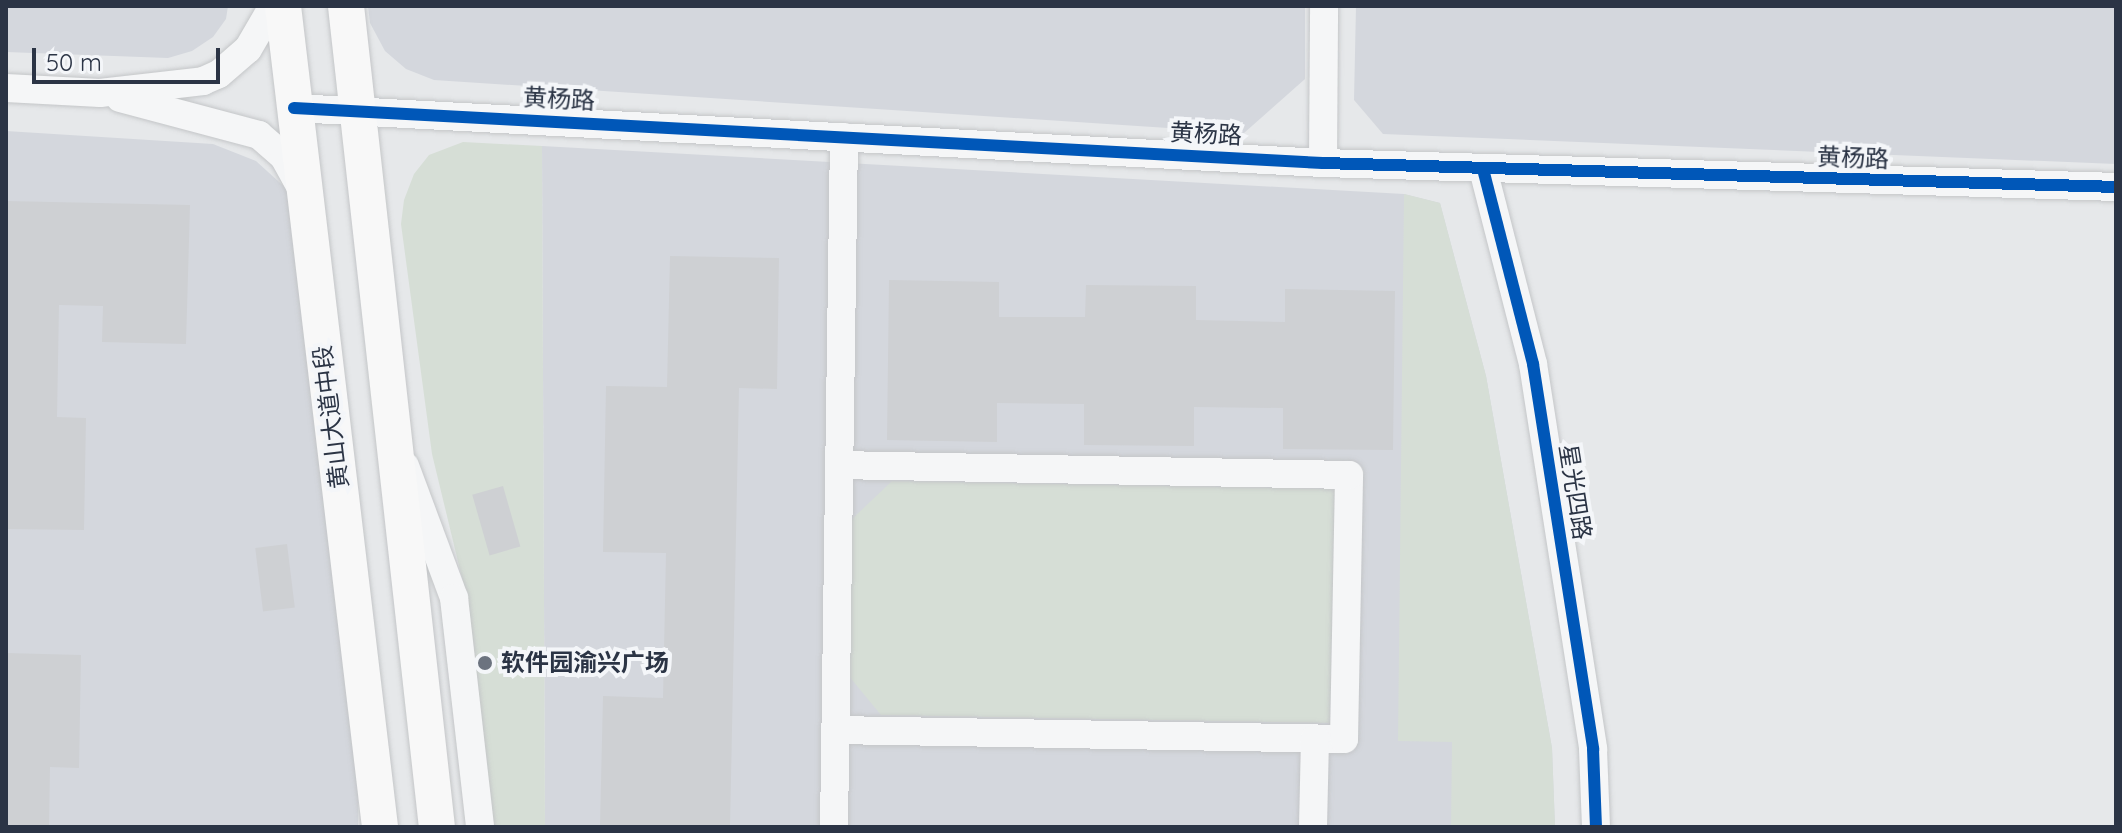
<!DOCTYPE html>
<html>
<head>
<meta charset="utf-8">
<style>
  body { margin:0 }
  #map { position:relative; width:2122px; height:833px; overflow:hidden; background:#e6e8ea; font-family:Quicksand,"Noto Sans SC",sans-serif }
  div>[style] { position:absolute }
  .built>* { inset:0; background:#d4d7dd }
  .green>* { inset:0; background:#d6ded6 }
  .building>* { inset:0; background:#ced0d3; transform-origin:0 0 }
  .roads { filter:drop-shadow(0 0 2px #c4c6c8) drop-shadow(0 0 2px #c4c6c8) }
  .minor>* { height:28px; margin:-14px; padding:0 14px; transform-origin:14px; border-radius:14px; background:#f5f6f7 }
  .major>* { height:36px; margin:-18px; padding:0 18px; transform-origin:18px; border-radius:18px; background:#f8f8f8 }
  .cycleway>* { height:12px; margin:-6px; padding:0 6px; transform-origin:6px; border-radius:6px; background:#0057b8 }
  .dots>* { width:22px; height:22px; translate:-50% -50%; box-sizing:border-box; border:4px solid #f4f6f9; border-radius:50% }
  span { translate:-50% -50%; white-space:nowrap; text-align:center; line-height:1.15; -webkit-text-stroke:8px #f4f6f9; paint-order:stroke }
  .street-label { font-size:24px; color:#2b3445 }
  .poi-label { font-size:24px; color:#2b3445; font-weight:700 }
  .left { translate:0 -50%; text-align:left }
  .frame { position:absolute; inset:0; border:8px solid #2b3445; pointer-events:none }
  .scale { position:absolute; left:32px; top:48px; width:188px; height:36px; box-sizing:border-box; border:4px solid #2b3445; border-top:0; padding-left:10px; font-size:24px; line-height:28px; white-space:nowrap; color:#2b3445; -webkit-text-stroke:6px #f4f6f9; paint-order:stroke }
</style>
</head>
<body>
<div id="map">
  <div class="built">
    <div style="clip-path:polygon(6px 6px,228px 6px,226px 19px,213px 37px,192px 51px,168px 58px,6px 52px)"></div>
    <div style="clip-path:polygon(368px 6px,1305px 6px,1305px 79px,1244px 133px,434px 80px,406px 69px,385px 51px,370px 23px)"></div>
    <div style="clip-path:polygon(1356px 6px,2116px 6px,2116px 164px,1383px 134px,1354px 100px)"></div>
    <div style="clip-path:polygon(6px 131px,213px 144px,256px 161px,289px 191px,358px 756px,358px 827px,6px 827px)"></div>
    <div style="clip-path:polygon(542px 146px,1404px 194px,1440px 203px,1486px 376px,1552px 748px,1555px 827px,545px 827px)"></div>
  </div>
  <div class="green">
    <div style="clip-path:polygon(463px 142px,542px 146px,545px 827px,494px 827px,468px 603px,432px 454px,401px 224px,404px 200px,414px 174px,429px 155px)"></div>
    <div style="clip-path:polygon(1404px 194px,1440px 203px,1486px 376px,1552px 748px,1555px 827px,1451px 827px,1452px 742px,1398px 741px)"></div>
    <div style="clip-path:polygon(892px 481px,1335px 489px,1330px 723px,881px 715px,848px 675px,852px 519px)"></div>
  </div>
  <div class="building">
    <div style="clip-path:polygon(6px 201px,190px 205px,186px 344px,102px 342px,103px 306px,59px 305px,57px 417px,86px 418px,84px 530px,6px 529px)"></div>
    <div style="clip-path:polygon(670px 256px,779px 258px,777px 389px,739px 388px,730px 827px,600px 827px,603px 696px,663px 698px,666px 553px,603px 552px,606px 386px,667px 387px)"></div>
    <div style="clip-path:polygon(889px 280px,999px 282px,999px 317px,1085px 317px,1086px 285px,1196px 286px,1196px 320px,1285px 322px,1285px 289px,1395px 291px,1393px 450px,1283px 449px,1283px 408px,1194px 407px,1194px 446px,1084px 445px,1084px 404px,997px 403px,997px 442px,887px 440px)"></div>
    <div style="left:503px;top:486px;width:63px;height:32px;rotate:74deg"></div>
    <div style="left:287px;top:544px;width:64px;height:32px;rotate:83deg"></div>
    <div style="clip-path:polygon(6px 653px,81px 655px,79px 768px,50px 767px,49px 827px,6px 827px)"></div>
  </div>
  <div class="roads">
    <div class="minor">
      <div style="left:6px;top:88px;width:94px;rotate:3deg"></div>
      <div style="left:100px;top:93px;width:104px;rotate:-6.6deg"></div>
      <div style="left:203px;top:81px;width:17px;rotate:-24deg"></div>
      <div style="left:219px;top:74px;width:38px;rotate:-41deg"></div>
      <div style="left:248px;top:49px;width:50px;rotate:-59.8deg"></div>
      <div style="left:120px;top:98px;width:144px;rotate:14.9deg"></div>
      <div style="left:259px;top:135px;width:33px;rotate:41deg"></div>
      <div style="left:284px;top:157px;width:33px;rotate:61deg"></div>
      <div style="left:294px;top:108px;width:1030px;rotate:3.06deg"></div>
      <div style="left:1323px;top:163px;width:793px;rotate:1.73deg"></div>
      <div style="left:1323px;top:163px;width:157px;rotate:-89.6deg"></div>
      <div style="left:1483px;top:169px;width:201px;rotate:75.6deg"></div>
      <div style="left:1533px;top:364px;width:390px;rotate:81.1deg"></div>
      <div style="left:1593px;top:749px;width:78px;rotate:87.8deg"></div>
      <div style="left:405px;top:466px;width:141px;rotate:69.6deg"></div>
      <div style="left:454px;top:598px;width:230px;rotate:83.5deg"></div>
      <div style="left:835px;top:730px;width:509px;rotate:1.01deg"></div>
      <div style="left:1344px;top:739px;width:264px;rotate:-88.9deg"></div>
      <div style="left:1349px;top:475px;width:510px;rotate:-178.88deg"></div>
      <div style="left:834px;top:827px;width:690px;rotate:-89.17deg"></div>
      <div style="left:1313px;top:827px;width:88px;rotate:-88.7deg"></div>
    </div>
    <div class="major">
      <div style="left:283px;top:6px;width:827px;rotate:83.26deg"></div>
      <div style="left:346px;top:6px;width:826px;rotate:83.68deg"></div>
    </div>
  </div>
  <div class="cycleway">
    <div style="left:294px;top:108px;width:1030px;rotate:3.06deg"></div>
    <div style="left:1323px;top:163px;width:793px;rotate:1.73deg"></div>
    <div style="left:1483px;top:169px;width:201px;rotate:75.6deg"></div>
    <div style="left:1533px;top:364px;width:390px;rotate:81.1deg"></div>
    <div style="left:1593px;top:749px;width:78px;rotate:87.8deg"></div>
  </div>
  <div class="dots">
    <div style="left:485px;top:663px;background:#6c737f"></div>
  </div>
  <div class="street-label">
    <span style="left:559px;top:99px;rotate:3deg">黄杨路</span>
    <span style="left:1206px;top:134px;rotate:3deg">黄杨路</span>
    <span style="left:1853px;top:158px;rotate:2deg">黄杨路</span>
    <span style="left:331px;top:417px;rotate:-97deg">黄山大道中段</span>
    <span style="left:1575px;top:492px;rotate:81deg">星光四路</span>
  </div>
  <div class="poi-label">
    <span class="left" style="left:501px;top:663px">软件园渝兴广场</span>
  </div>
  <div class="frame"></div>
  <div class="scale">50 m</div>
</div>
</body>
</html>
